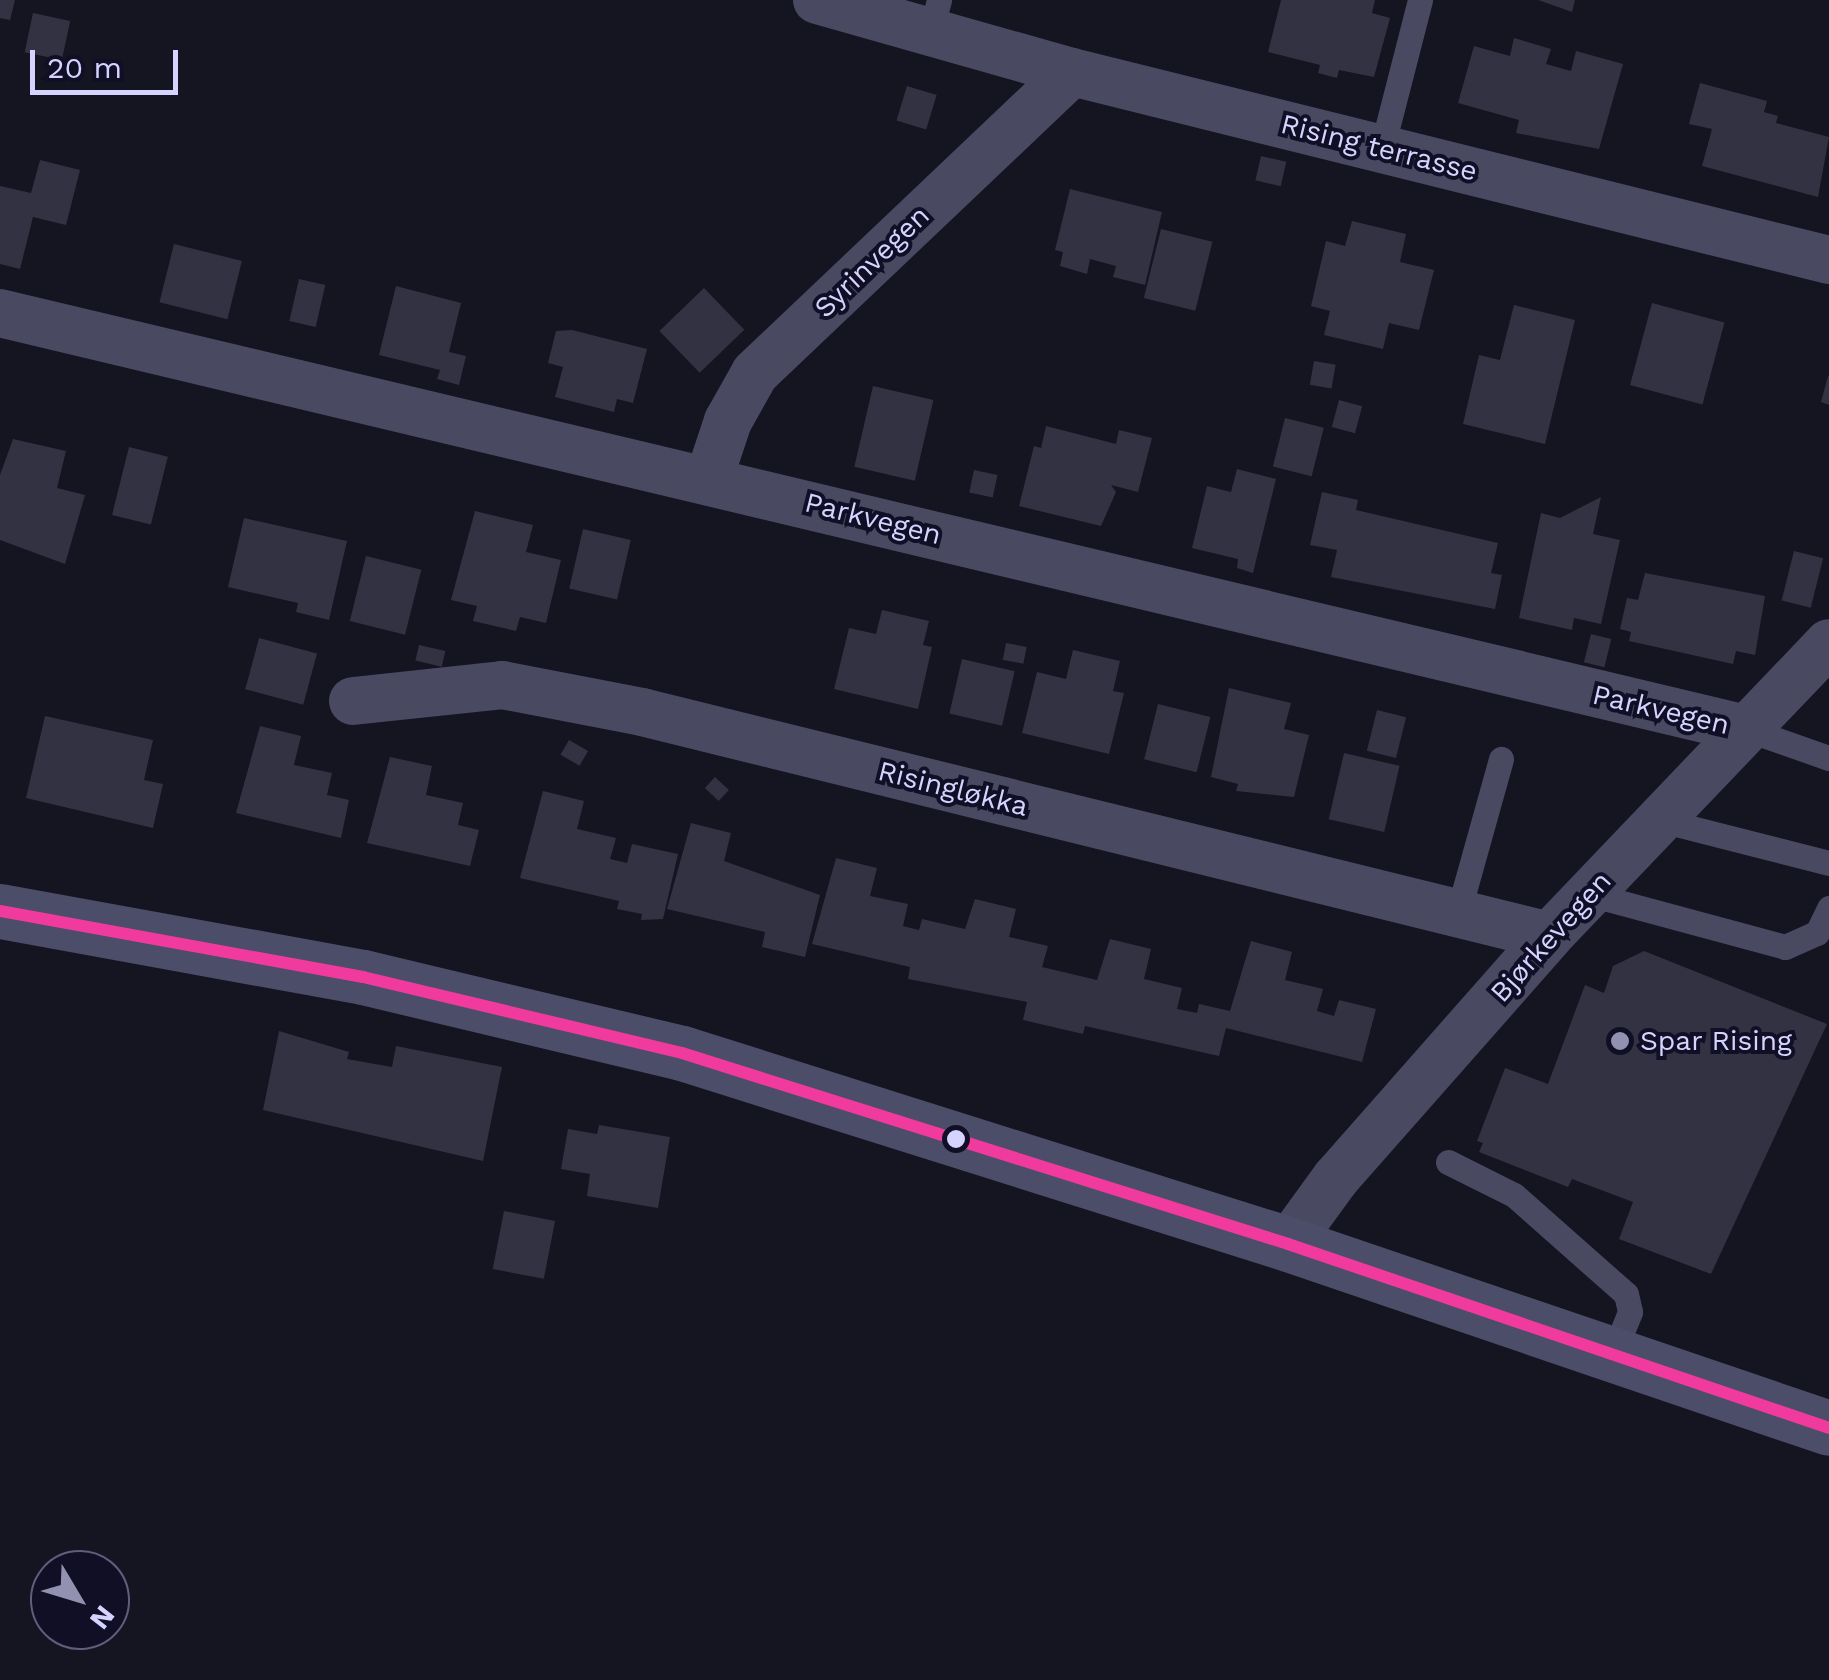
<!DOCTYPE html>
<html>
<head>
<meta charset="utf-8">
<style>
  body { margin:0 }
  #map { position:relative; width:1829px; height:1680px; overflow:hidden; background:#151421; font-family:"Work Sans",sans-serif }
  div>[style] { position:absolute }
  .building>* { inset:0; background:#333243; transform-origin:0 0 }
  .service>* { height:25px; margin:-12.5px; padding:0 12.5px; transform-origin:12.5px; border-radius:12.5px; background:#494a62 }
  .minor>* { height:48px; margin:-24px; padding:0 24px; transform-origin:24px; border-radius:24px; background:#494a62 }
  .secondary>* { height:55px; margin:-27.5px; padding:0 27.5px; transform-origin:27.5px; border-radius:27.5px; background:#4c4d68 }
  .bus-1>* { height:12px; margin:-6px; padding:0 6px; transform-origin:6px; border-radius:6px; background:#f13a9d }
  .dots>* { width:28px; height:28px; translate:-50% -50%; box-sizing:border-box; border:5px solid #110f26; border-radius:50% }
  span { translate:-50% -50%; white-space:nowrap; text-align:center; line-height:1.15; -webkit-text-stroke:8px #110f26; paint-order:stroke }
  .street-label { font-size:28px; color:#d6d4ff }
  .poi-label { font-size:28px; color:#d6d4ff }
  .left { translate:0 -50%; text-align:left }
  .north { position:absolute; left:30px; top:1550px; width:100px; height:100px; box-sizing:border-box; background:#110f26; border:2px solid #605e7d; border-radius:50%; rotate:128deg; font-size:28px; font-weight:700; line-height:40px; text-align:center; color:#d6d4ff }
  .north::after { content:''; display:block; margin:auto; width:35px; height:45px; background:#9291b1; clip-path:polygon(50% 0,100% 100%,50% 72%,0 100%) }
  .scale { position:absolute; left:30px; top:50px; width:148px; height:45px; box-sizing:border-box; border:5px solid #d6d4ff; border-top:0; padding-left:12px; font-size:30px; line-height:35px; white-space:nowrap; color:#d6d4ff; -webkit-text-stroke:8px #110f26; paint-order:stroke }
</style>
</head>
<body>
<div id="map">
  <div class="building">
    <div style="clip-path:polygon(0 0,15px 0,10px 20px,0 18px)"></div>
    <div style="clip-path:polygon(1281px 0,1375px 0,1372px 13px,1390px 18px,1374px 77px,1339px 70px,1337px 78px,1318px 73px,1320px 65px,1268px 52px)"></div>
    <div style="clip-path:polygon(1538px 0,1575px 0,1572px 12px)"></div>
    <div style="left:33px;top:13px;width:38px;height:40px;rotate:12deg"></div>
    <div style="clip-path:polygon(1514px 38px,1551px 49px,1546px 64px,1571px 71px,1576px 51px,1623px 64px,1599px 149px,1516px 133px,1519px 120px,1458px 103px,1474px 46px,1510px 56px)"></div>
    <div style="clip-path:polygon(1700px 83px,1767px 101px,1764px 112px,1778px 116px,1776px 123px,1829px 137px,1818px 197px,1702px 166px,1712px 129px,1689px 124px)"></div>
    <div style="left:907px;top:86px;width:31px;height:36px;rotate:17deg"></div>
    <div style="left:1261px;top:156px;width:26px;height:25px;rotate:13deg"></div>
    <div style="clip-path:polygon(40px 160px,80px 170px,66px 225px,33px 217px,20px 269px,0 264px,0 186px,31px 193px)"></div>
    <div style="clip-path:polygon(1070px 189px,1162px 212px,1145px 285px,1113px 277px,1116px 266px,1090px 259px,1087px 274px,1060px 266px,1063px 252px,1055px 250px)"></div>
    <div style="clip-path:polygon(1352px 221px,1406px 234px,1400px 262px,1434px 270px,1419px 330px,1389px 323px,1383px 349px,1324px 335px,1330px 311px,1311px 306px,1326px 241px,1345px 246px)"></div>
    <div style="left:1161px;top:229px;width:53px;height:71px;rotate:14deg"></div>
    <div style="left:174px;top:244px;width:70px;height:60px;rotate:14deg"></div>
    <div style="left:299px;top:279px;width:27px;height:43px;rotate:13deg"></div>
    <div style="clip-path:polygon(396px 286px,461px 303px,449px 352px,466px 356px,459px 385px,437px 379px,440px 370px,379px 355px)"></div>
    <div style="left:704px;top:288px;width:58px;height:62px;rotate:46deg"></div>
    <div style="left:1652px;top:303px;width:75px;height:85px;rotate:15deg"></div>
    <div style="clip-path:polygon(1514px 305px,1575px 320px,1545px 444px,1463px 424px,1479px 355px,1500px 360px)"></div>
    <div style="clip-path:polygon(572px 330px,647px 349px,633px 403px,617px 399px,614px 412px,555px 397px,563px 367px,548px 363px,556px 331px)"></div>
    <div style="left:1314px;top:361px;width:22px;height:24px;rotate:10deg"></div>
    <div style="clip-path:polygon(1828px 376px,1829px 376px,1829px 405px,1821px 402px)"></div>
    <div style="left:873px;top:386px;width:62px;height:83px;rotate:13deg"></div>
    <div style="left:1339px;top:400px;width:24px;height:28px;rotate:15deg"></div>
    <div style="left:1285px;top:418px;width:40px;height:50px;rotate:14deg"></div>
    <div style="clip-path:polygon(1046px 426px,1116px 444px,1119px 430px,1152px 438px,1138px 492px,1111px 485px,1116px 492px,1101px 526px,1019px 506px,1034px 446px,1041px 448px)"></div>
    <div style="clip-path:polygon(13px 439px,66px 451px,57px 488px,85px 495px,65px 564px,0 540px,0 475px)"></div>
    <div style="left:129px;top:447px;width:40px;height:70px;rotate:14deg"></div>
    <div style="clip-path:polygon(1237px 469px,1276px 479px,1253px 573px,1237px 568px,1238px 559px,1192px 548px,1207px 486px,1231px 492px)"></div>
    <div style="left:974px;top:470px;width:24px;height:23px;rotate:12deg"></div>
    <div style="clip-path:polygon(1322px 492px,1358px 500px,1356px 510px,1498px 543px,1491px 573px,1502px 575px,1495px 609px,1331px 577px,1337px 550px,1310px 545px)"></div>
    <div style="clip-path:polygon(1601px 497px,1593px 534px,1620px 540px,1601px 624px,1574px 618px,1572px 630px,1519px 618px,1541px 513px,1560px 518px)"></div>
    <div style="clip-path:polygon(475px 511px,533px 525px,526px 552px,561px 560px,546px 623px,520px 617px,516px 631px,473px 621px,477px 606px,451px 600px)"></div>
    <div style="clip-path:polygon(244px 518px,347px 541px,329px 620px,296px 612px,298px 603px,228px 587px)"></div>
    <div style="left:583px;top:529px;width:49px;height:61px;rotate:13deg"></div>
    <div style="left:1794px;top:551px;width:30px;height:51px;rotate:14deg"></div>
    <div style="left:366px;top:556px;width:57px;height:67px;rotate:14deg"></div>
    <div style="clip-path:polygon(1645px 573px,1765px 596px,1755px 655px,1736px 651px,1733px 664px,1629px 641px,1631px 632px,1620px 629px,1627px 598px,1638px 600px)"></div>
    <div style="clip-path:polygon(882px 610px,929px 621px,923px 645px,932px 647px,918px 709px,834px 689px,849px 628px,876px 634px)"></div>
    <div style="left:1591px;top:634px;width:21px;height:29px;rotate:14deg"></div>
    <div style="left:259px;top:638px;width:60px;height:53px;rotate:15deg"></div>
    <div style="left:1006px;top:643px;width:21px;height:17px;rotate:11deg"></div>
    <div style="left:419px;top:645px;width:27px;height:16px;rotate:13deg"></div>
    <div style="clip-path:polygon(1073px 650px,1120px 661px,1113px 691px,1124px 693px,1109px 754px,1022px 733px,1037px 672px,1066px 679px)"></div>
    <div style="left:962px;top:659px;width:54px;height:56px;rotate:13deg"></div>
    <div style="clip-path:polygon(1229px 688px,1291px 703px,1284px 729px,1309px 735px,1294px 797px,1236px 791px,1238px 784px,1211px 777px)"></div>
    <div style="left:1158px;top:704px;width:54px;height:57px;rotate:14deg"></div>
    <div style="left:1377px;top:710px;width:30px;height:42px;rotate:14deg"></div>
    <div style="clip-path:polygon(45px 716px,153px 740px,144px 780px,163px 784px,153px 828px,26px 798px)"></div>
    <div style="clip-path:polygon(260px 726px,301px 736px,294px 765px,332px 773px,327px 795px,349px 800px,341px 838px,236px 813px)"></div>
    <div style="left:569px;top:740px;width:22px;height:17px;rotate:30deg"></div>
    <div style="left:1344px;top:753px;width:57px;height:68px;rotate:13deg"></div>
    <div style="clip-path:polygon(390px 757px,432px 766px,426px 795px,463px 803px,458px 825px,479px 830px,470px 866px,367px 843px)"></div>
    <div style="left:715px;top:777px;width:19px;height:15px;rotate:43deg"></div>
    <div style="clip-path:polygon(543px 791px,584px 801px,577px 829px,616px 838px,610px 859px,627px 863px,632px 844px,678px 854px,663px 919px,641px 920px,642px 914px,617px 909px,619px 901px,520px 878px)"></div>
    <div style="clip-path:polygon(691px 823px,731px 833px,724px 861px,820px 895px,805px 957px,762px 947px,765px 932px,667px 909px)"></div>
    <div style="clip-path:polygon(836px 858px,877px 868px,870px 896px,908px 904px,903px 926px,919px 930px,922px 919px,965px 929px,975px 899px,1016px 909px,1009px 937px,1048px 946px,1042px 967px,1097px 980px,1110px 939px,1151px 949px,1144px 979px,1182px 988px,1177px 1009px,1197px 1013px,1199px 1004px,1230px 1011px,1251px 941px,1292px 952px,1285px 980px,1323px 989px,1317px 1011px,1334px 1016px,1339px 1000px,1376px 1009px,1362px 1062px,1226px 1028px,1219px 1056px,1085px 1026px,1083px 1034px,1023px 1020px,1027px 1002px,908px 979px,910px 967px,812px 944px)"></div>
    <div style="clip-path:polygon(1644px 951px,1827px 1024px,1711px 1274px,1619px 1239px,1633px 1202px,1572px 1179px,1568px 1187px,1479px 1152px,1483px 1143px,1477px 1141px,1505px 1068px,1548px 1084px,1585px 985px,1604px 993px,1613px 966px)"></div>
    <div style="clip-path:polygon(279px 1031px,349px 1052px,347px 1059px,392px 1067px,396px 1046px,502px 1067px,483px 1161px,263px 1110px)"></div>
    <div style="clip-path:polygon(599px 1125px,670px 1137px,658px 1208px,587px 1196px,590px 1174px,561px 1169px,568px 1129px,597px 1134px)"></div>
    <div style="left:504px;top:1211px;width:52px;height:59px;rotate:11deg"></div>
  </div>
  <div class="service">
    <div style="left:931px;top:30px;width:31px;rotate:-75deg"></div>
    <div style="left:1382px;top:148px;width:153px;rotate:-75.6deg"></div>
    <div style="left:1746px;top:729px;width:88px;rotate:19.3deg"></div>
    <div style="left:1660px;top:820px;width:174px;rotate:14.3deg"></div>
    <div style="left:1589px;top:894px;width:203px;rotate:15.1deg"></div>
    <div style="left:1785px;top:947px;width:35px;rotate:-24deg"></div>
    <div style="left:1817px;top:933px;width:28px;rotate:-64deg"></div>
    <div style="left:1458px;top:913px;width:160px;rotate:-74.4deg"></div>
    <div style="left:1448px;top:1162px;width:74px;rotate:26.6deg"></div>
    <div style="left:1514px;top:1195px;width:149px;rotate:41.5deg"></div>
    <div style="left:1626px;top:1294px;width:18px;rotate:77deg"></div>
    <div style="left:1630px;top:1312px;width:45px;rotate:112deg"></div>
  </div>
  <div class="minor">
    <div style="left:817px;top:0;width:265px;rotate:15.8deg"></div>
    <div style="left:1072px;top:72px;width:780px;rotate:13.95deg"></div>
    <div style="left:0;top:313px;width:1795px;rotate:13.4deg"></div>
    <div style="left:709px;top:478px;width:60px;rotate:-71.6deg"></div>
    <div style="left:728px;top:421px;width:55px;rotate:-60.6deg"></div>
    <div style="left:755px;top:373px;width:437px;rotate:-43.5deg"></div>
    <div style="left:353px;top:701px;width:150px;rotate:-6.1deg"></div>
    <div style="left:502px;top:685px;width:143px;rotate:10.9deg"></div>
    <div style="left:642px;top:712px;width:934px;rotate:13.87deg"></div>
    <div style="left:1288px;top:1244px;width:82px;rotate:-54deg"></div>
    <div style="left:1336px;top:1178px;width:322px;rotate:-48.6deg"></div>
    <div style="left:1549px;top:936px;width:405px;rotate:-46.3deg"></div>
  </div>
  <div class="secondary">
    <div style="left:0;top:911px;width:369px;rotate:10.3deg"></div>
    <div style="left:363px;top:977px;width:328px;rotate:13.4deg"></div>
    <div style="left:682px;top:1053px;width:635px;rotate:17.49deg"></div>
    <div style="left:1288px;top:1244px;width:571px;rotate:18.78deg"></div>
  </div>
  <div class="bus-1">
    <div style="left:0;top:911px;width:369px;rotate:10.3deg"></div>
    <div style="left:363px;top:977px;width:328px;rotate:13.4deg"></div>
    <div style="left:682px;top:1053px;width:635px;rotate:17.49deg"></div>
    <div style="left:1288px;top:1244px;width:571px;rotate:18.78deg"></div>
  </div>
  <div class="dots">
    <div style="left:1620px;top:1041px;background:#9291b1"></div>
    <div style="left:956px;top:1139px;background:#d6d4ff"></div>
  </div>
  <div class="street-label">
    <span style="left:1379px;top:148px;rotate:14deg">Rising terrasse</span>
    <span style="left:872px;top:262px;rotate:-44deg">Syrinvegen</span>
    <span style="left:873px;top:519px;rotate:14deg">Parkvegen</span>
    <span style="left:1661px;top:710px;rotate:13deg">Parkvegen</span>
    <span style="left:953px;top:789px;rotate:14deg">Risingløkka</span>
    <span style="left:1551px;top:937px;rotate:-48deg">Bjørkevegen</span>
  </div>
  <div class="poi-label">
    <span class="left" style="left:1640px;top:1041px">Spar Rising</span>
  </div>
  <div class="north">N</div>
  <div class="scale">20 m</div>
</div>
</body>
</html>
